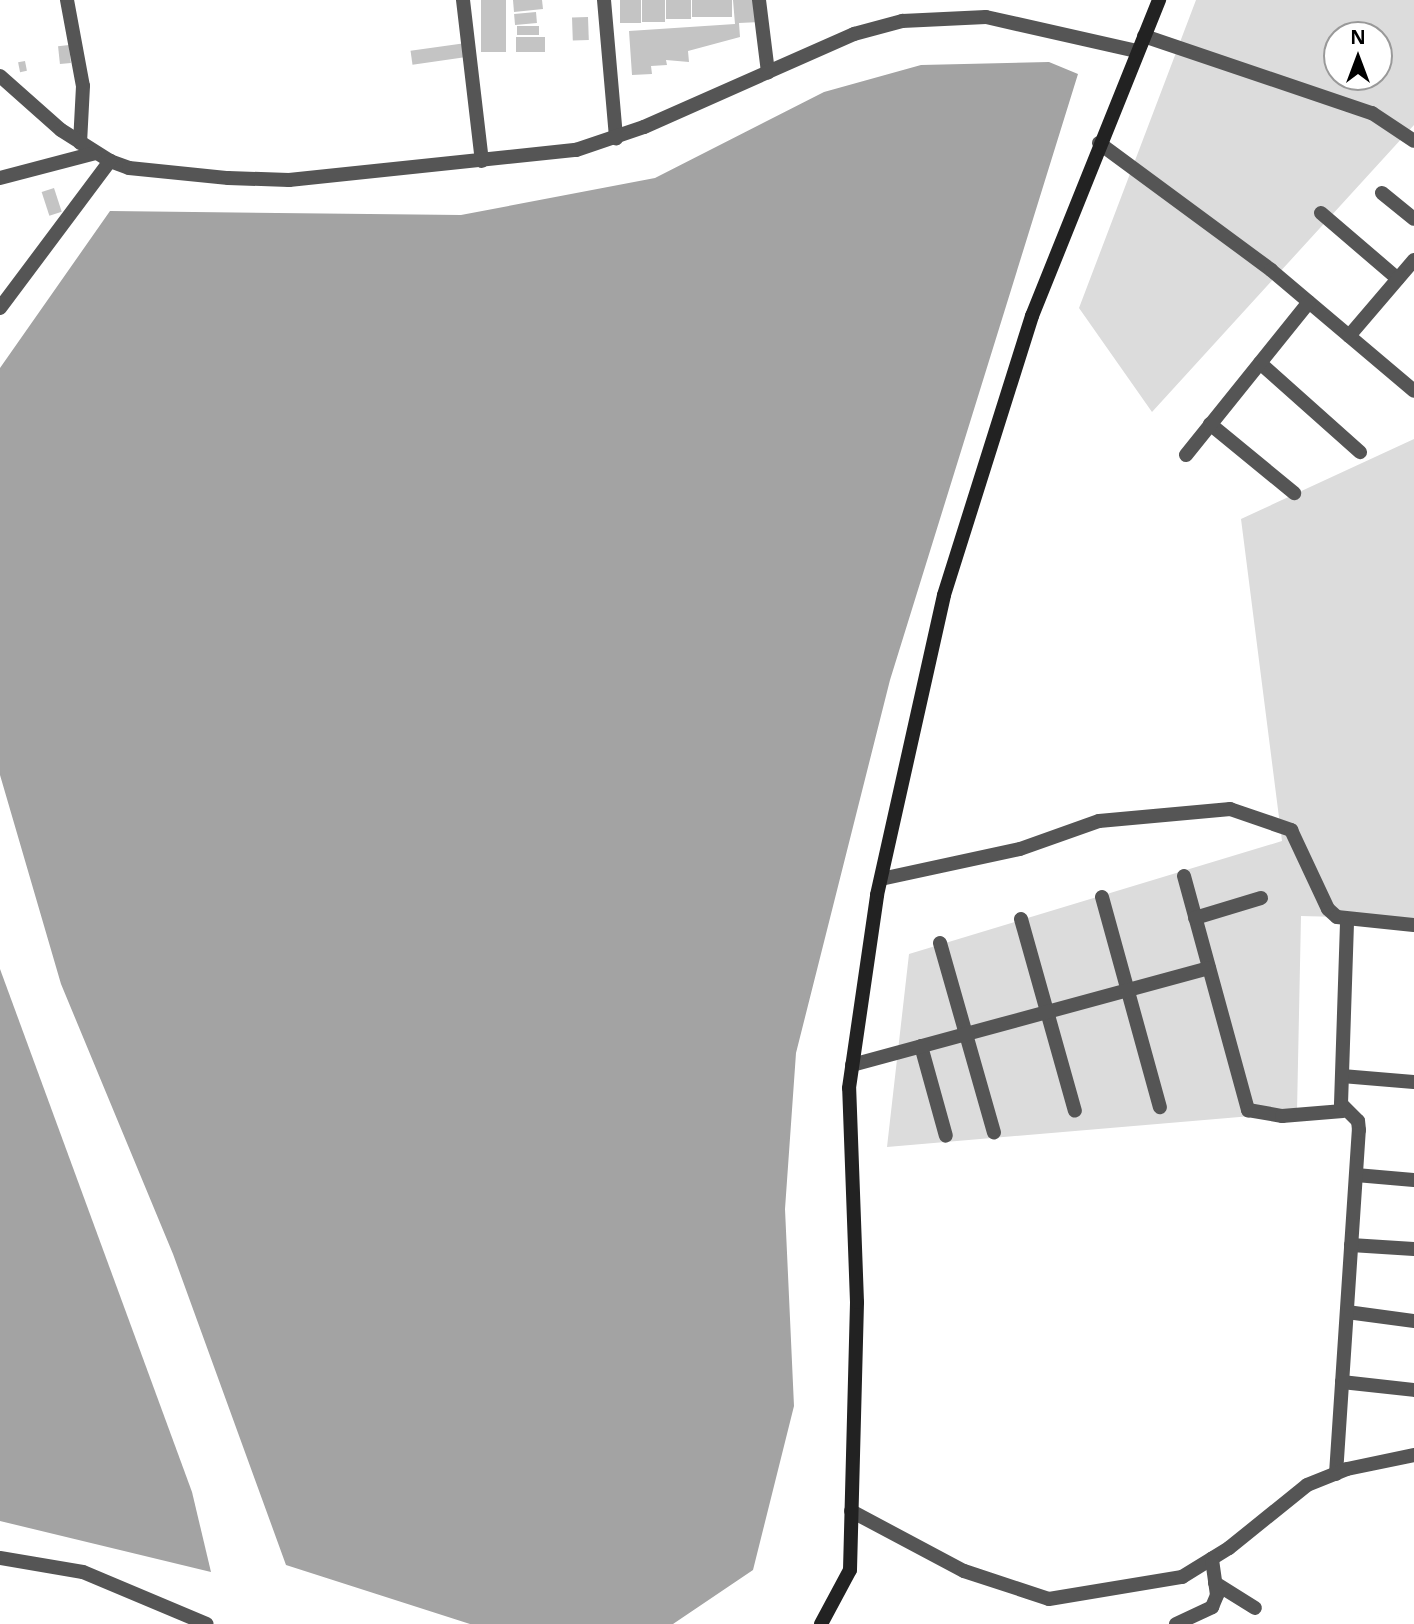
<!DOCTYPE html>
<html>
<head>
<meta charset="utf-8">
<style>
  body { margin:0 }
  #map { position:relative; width:1414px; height:1624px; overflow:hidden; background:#fff; font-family:"Noto Sans",sans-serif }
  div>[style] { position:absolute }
  .green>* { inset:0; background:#dcdcdc }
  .water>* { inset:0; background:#a3a3a3 }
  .building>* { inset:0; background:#c4c4c4; transform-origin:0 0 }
  .street>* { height:14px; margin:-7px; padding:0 7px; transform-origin:7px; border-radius:7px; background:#555 }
  .secondary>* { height:14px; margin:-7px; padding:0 7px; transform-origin:7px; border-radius:7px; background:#222 }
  span { translate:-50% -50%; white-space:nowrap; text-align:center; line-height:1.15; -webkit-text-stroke:6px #fff; paint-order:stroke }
  .north { position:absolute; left:1323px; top:21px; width:70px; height:70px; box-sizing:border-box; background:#fff; border:2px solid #999; border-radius:50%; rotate:0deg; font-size:19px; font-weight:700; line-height:28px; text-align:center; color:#000 }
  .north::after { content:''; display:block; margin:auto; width:24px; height:32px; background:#000; clip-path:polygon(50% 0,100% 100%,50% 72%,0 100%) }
</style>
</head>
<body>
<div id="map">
  <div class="green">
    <div style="clip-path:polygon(evenodd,1196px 0,1414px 0,1414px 125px,1152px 412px,1079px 308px,1196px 0,1337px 35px,1379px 35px,1379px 77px,1337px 77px,1337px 35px)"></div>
    <div style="clip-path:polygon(1414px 439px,1414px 919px,1301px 916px,1297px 1112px,887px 1147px,909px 954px,1282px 841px,1241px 519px)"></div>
  </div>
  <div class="water">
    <div style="clip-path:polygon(1049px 62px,1078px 74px,890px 680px,796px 1053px,785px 1209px,794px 1406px,753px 1570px,673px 1624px,470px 1624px,286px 1565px,173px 1254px,61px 984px,0 775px,0 368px,110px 211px,461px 215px,655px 178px,824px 92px,921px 65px)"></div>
    <div style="clip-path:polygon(0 969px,192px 1492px,211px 1572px,0 1521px)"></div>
  </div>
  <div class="building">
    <div style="left:481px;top:0;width:25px;height:52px"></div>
    <div style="clip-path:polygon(513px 0,542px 0,543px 9px,514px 12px)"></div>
    <div style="left:620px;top:0;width:21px;height:23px"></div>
    <div style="left:642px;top:0;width:23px;height:22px"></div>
    <div style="left:666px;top:0;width:25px;height:19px"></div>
    <div style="left:692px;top:0;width:40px;height:17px"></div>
    <div style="clip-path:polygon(733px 0,759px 0,760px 22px,739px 23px,740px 37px,688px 51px,689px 62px,666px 60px,667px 65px,651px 66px,652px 74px,632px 75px,629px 31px,735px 24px)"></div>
    <div style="left:536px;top:12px;width:11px;height:22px;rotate:85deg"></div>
    <div style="left:588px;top:17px;width:23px;height:16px;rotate:88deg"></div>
    <div style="left:539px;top:26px;width:9px;height:22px;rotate:90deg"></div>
    <div style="left:545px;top:37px;width:15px;height:29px;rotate:90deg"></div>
    <div style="left:466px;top:43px;width:14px;height:56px;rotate:82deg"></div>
    <div style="left:69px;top:45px;width:18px;height:11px;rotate:84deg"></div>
    <div style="left:25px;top:61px;width:10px;height:7px;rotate:79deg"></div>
    <div style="left:54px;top:188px;width:25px;height:13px;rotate:72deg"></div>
  </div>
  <div class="street">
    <div style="left:67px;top:0;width:87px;rotate:79.5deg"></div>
    <div style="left:83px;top:86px;width:57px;rotate:93deg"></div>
    <div style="left:463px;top:0;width:162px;rotate:83.3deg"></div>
    <div style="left:604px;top:0;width:139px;rotate:85deg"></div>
    <div style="left:759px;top:0;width:73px;rotate:82.9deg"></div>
    <div style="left:1144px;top:36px;width:241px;rotate:18.7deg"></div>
    <div style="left:1372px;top:113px;width:50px;rotate:33.7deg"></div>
    <div style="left:0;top:76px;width:81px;rotate:41.5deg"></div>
    <div style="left:61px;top:130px;width:58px;rotate:32.3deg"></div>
    <div style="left:110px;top:161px;width:20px;rotate:20deg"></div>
    <div style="left:129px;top:168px;width:100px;rotate:5.8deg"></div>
    <div style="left:228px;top:178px;width:61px;rotate:1.9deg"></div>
    <div style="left:289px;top:180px;width:289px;rotate:-6deg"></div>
    <div style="left:576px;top:150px;width:72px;rotate:-18.7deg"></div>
    <div style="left:644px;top:127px;width:230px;rotate:-23.9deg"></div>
    <div style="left:854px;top:34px;width:50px;rotate:-15.2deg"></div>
    <div style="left:902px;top:21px;width:84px;rotate:-2.7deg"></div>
    <div style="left:986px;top:17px;width:155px;rotate:12.7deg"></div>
    <div style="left:1099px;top:143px;width:214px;rotate:36.4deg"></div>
    <div style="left:1271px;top:270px;width:187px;rotate:40.2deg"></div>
    <div style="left:0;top:178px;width:98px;rotate:-14.7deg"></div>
    <div style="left:1382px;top:193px;width:41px;rotate:39.1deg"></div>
    <div style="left:1321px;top:213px;width:101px;rotate:40.6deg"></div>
    <div style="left:0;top:308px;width:184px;rotate:-53.2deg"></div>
    <div style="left:1349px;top:336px;width:100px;rotate:-49.5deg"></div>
    <div style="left:1260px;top:363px;width:134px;rotate:41.7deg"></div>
    <div style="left:1210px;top:424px;width:109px;rotate:39.4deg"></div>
    <div style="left:1186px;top:455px;width:196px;rotate:-51.2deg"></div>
    <div style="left:1184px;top:876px;width:243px;rotate:74.7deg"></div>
    <div style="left:1248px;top:1110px;width:35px;rotate:10deg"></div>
    <div style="left:1282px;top:1116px;width:61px;rotate:-4.7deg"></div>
    <div style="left:881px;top:879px;width:142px;rotate:-12.2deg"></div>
    <div style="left:1020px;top:849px;width:84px;rotate:-19.5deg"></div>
    <div style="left:1099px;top:821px;width:132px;rotate:-5.2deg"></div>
    <div style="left:1230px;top:809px;width:65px;rotate:19deg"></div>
    <div style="left:1291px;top:830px;width:87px;rotate:64.9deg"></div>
    <div style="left:1328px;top:909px;width:12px;rotate:42deg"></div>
    <div style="left:1337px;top:917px;width:77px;rotate:5.9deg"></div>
    <div style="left:1102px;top:897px;width:218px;rotate:74.6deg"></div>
    <div style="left:1195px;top:918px;width:69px;rotate:-16.9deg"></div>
    <div style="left:1021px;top:919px;width:199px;rotate:74.3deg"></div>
    <div style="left:940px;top:943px;width:197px;rotate:74.1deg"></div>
    <div style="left:921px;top:1046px;width:93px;rotate:74.5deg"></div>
    <div style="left:852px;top:1065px;width:370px;rotate:-15.2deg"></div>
    <div style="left:1342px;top:1076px;width:72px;rotate:4.8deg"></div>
    <div style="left:1356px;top:1175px;width:58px;rotate:4.9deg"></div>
    <div style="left:1351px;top:1245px;width:63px;rotate:3.6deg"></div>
    <div style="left:1347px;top:1312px;width:68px;rotate:7.7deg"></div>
    <div style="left:1342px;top:1382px;width:72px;rotate:6.3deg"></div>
    <div style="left:1336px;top:1474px;width:345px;rotate:-86.2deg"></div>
    <div style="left:1359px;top:1130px;width:9px;rotate:-96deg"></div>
    <div style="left:1358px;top:1121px;width:24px;rotate:-135deg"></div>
    <div style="left:1341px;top:1104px;width:184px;rotate:-88.1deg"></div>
    <div style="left:851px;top:1511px;width:128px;rotate:28deg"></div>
    <div style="left:964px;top:1571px;width:89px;rotate:18.2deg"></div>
    <div style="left:1049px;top:1599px;width:135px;rotate:-9.4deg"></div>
    <div style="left:1182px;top:1577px;width:55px;rotate:-31.7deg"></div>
    <div style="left:1229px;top:1548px;width:100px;rotate:-38.9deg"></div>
    <div style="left:1307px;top:1485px;width:43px;rotate:-21.8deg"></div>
    <div style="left:1347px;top:1469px;width:68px;rotate:-11.8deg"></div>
    <div style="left:0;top:1558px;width:84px;rotate:9.6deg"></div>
    <div style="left:83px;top:1572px;width:134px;rotate:22.8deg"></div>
    <div style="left:1215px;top:1583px;width:47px;rotate:32deg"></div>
    <div style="left:1176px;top:1624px;width:40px;rotate:-25deg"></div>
    <div style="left:1212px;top:1607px;width:13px;rotate:-67deg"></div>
    <div style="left:1217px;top:1595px;width:37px;rotate:-98deg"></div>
  </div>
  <div class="secondary">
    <div style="left:821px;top:1624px;width:61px;rotate:-61.8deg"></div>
    <div style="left:850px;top:1570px;width:268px;rotate:-88.5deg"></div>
    <div style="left:857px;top:1302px;width:214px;rotate:-92.1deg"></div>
    <div style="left:849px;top:1088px;width:195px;rotate:-81.7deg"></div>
    <div style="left:877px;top:895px;width:307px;rotate:-77.4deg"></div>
    <div style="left:944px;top:595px;width:293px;rotate:-72.5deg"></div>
    <div style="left:1032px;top:316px;width:341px;rotate:-68.1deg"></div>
  </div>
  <div class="north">N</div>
</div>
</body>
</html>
